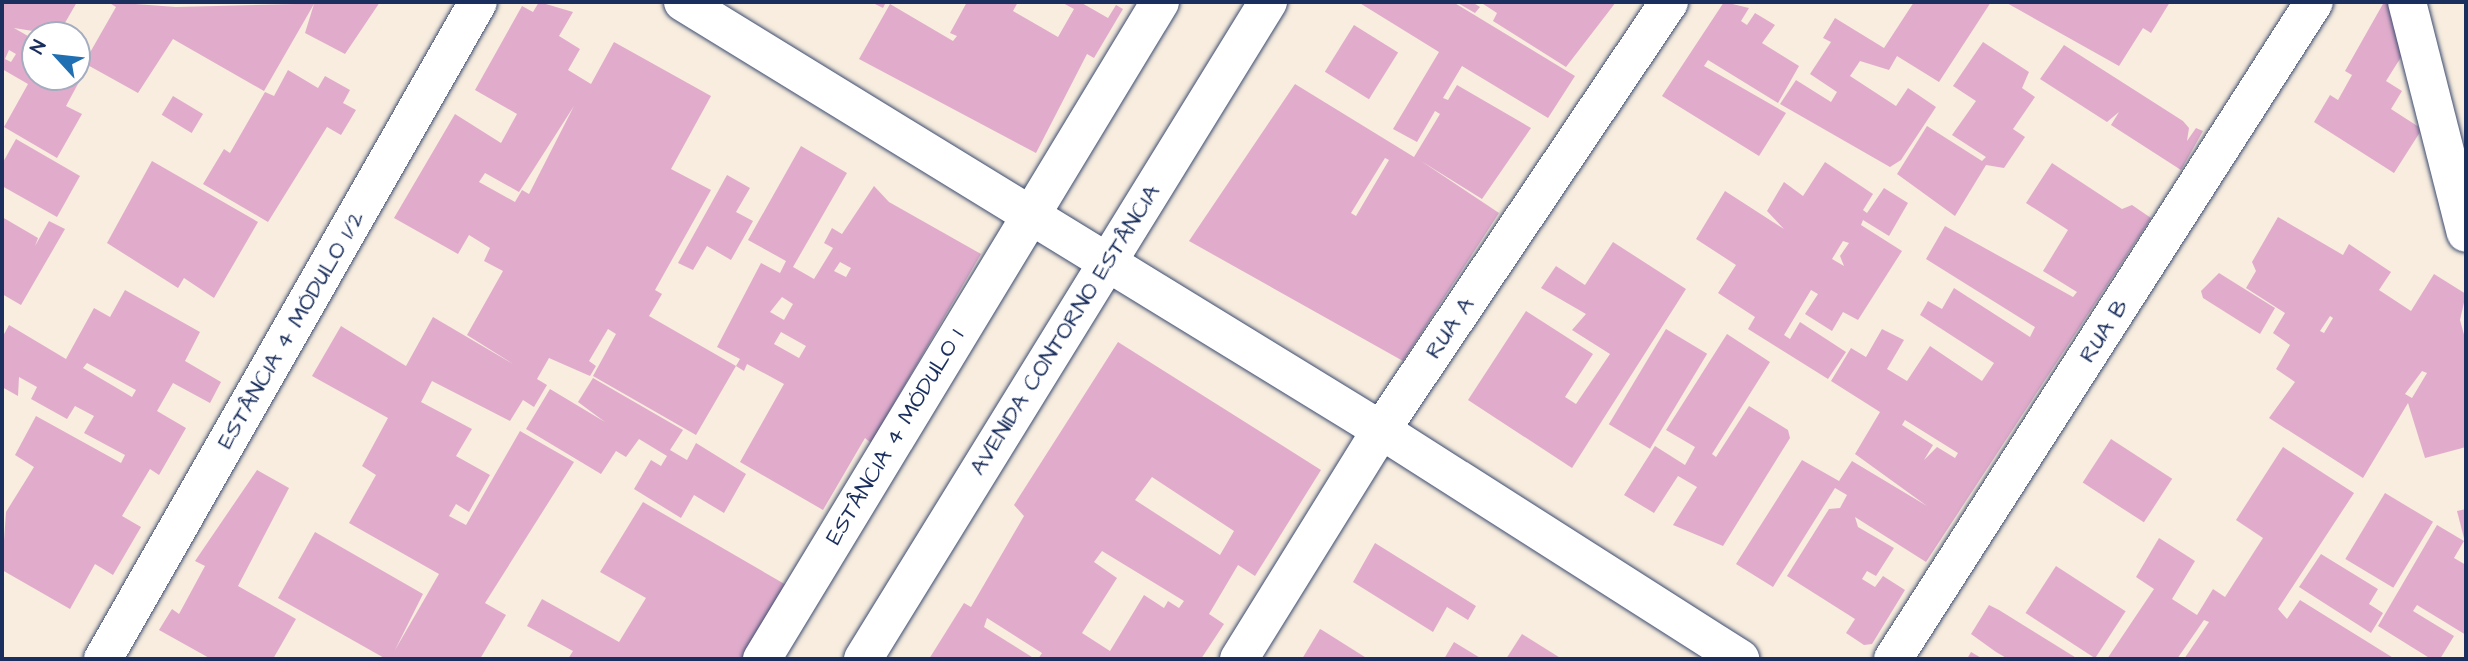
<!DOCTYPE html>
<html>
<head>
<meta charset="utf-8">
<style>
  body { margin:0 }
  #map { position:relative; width:2468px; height:661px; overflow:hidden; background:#f8edde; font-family:"Architects Daughter",sans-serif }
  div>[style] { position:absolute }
  .building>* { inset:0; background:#e1accc; transform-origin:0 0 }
  .roads { filter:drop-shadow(0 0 2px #3c4c71) drop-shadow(0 0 2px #3c4c71) }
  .minor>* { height:38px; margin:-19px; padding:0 19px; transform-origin:19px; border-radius:19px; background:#fff }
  span { translate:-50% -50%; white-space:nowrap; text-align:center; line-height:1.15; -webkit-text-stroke:7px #fff; paint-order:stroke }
  .street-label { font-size:23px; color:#1b2f5e }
  .frame { position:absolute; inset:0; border:4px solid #1b2f5e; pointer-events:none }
  .north { position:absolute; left:21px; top:21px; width:70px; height:70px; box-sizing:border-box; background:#fff; border:2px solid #a4acbf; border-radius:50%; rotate:297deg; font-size:19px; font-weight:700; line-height:28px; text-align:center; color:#1b2f5e }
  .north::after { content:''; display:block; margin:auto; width:24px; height:32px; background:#1f6fb2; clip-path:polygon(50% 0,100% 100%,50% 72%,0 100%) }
</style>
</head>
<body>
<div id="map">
  <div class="building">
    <div style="clip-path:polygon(evenodd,2px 2px,77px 2px,58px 35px,14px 28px,35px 40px,35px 77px,77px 77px,77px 64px,86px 69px,66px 106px,82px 114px,57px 158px,4px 127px,28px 84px,2px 69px,2px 2px,9px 50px,16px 54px,11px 62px,5px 59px,9px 50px)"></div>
    <div style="clip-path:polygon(108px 2px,176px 7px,380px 2px,345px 54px,305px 33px,314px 4px,264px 91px,173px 39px,138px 93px,84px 63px,116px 7px)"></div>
    <div style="clip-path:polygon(evenodd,539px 2px,573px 12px,559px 36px,580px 49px,568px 70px,591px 84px,614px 42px,711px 96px,671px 169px,711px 190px,655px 290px,662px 294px,649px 316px,736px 366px,696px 435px,593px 376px,616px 334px,608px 329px,589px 361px,596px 366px,590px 376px,549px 358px,537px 379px,547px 385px,534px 407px,523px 400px,510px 421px,432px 381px,421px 402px,472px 429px,456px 456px,490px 475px,469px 512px,456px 504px,449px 516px,466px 525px,520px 431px,574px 462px,485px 603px,506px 615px,480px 659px,386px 659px,278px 598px,315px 532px,423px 594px,395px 650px,439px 574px,349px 523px,376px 475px,362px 466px,388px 418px,312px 376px,341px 326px,406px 366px,433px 317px,513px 364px,467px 335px,503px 271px,484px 261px,490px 248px,469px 235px,458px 254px,394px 218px,455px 114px,501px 143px,517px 114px,475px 90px,522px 6px,533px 12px,539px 2px,574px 106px,529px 194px,522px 190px,515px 202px,479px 182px,485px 173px,519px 192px,574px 106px)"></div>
    <div style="clip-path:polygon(871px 2px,886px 2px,883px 8px)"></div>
    <div style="clip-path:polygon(967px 2px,1018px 2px,1013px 11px,1058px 37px,1074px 9px,1061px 2px,1080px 2px,1108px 18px,1116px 5px,1123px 9px,1094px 58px,1087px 54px,1036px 153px,859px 59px,890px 4px,953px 41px,957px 36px,950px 33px)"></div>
    <div style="clip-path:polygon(evenodd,1358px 2px,1453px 2px,1575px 76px,1548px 118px,1462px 66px,1443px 98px,1448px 100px,1457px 85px,1531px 128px,1482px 199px,1421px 161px,1499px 213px,1403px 361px,1189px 241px,1295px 84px,1414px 157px,1440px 114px,1435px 111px,1417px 142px,1393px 129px,1439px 52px,1358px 2px,1385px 158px,1389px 160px,1356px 216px,1351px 213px,1385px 158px)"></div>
    <div style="clip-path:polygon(1456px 2px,1472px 2px,1480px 7px,1475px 13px)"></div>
    <div style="clip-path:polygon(1480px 2px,1616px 2px,1566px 67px,1493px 21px,1497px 13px)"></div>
    <div style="clip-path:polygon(1724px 2px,1749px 8px,1741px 21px,1747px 25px,1755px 13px,1775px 25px,1762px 43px,1799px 66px,1778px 103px,1708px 60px,1704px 66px,1786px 113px,1759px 156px,1662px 96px)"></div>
    <div style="clip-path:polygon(1914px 2px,1991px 2px,1939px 82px,1897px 56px,1889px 70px,1860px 61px,1850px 76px,1896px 106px,1908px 88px,1936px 107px,1901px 160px,1890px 167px,1780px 104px,1796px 80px,1831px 102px,1837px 92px,1810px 74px,1831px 42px,1823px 38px,1835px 18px,1884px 48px)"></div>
    <div style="clip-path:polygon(2005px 2px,2170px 2px,2151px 33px,2143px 28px,2119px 66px)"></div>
    <div style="clip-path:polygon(2384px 2px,2399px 2px,2403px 54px,2386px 81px,2402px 91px,2391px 109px,2422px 129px,2394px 173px,2314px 122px,2330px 95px,2338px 100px,2352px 75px,2345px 71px)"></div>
    <div style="left:1354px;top:25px;width:52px;height:55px;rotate:32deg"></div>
    <div style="clip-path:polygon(1983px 42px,2029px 72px,2022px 88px,2035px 97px,2013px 129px,2025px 137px,2004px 168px,1986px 165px,1955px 216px,1897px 174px,1927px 126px,1982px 161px,1986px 157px,1952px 135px,1976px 101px,1953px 86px)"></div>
    <div style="clip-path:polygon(2064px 45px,2183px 121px,2189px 128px,2187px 141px,2196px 128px,2203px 131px,2181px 170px,2111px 125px,2119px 112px,2107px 122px,2040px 79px)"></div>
    <div style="clip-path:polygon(288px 70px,318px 88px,325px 76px,350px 90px,343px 103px,356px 110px,341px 135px,327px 127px,268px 222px,203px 184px,224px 149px,230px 153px,265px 92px,274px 96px)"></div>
    <div style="left:173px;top:96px;width:35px;height:22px;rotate:31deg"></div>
    <div style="clip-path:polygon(16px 139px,80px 176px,57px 217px,2px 186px,2px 164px)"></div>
    <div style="clip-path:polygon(evenodd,801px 146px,847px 173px,793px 267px,814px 279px,833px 248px,824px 243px,832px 228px,842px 234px,874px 186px,889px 202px,981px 254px,871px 443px,865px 438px,823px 510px,740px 462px,784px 384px,747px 364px,744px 371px,736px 366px,740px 359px,717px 347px,761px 263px,780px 273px,786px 261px,748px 240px,801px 146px,840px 262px,851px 268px,846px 277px,834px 271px,840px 262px,801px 146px,782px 297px,793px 304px,784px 320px,770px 312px,782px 297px,801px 146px,781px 332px,806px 346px,799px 358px,774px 344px,781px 332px)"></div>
    <div style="clip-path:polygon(152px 161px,258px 222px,214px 298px,184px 278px,178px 288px,107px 243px)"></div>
    <div style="clip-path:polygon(evenodd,1825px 162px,1873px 194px,1863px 210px,1867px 213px,1884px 188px,1908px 203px,1889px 236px,1863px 220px,1861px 225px,1902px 251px,1858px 320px,1843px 312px,1832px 331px,1805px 314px,1818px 294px,1811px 290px,1784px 335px,1790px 339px,1800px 322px,1846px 352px,1828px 379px,1748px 329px,1755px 317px,1718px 293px,1736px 265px,1696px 239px,1725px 191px,1784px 229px,1767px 211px,1784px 182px,1803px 196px,1825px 162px,1843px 241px,1849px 243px,1840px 256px,1844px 266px,1832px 259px,1843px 241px)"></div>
    <div style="clip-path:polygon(evenodd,2052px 163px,2122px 209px,2132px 205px,2151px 218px,1926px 562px,1855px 517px,1858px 527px,1894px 548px,1876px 576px,1867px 571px,1862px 579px,1875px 587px,1883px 576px,1905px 590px,1872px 644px,1864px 645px,1846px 633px,1855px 619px,1787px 576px,1829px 509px,1840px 508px,1847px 495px,1835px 488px,1773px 587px,1736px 564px,1802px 460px,1839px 481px,1852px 461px,1927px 506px,1855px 454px,1880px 412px,1831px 381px,1851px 348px,1866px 357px,1882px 329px,1904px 340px,1887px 369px,1907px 381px,1930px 346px,1982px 381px,1994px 363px,1920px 315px,1928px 301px,1942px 309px,1954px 288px,2030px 337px,2035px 327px,1926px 259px,1945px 226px,2073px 297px,2077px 292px,2043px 271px,2068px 230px,2026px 203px,2052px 163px,1905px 420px,1958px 453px,1955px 458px,1937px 447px,1924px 460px,1933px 445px,1902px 425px,1905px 420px)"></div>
    <div style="clip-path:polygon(727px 175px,750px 188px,736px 212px,753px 221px,731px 260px,707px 246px,693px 270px,678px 263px)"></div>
    <div style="clip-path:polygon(2px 217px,38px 238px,35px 246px,49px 221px,65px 229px,21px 305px,2px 294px)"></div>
    <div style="clip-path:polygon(evenodd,2278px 217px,2343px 255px,2349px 244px,2391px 272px,2379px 290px,2411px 311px,2434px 274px,2466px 294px,2460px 320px,2466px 342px,2466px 447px,2425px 458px,2408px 403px,2363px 478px,2269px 418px,2295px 382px,2276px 369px,2290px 345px,2273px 333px,2285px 313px,2246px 288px,2256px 271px,2252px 262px,2278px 217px,2330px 316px,2333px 318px,2324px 333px,2320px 331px,2330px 316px,2278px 217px,2422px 371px,2427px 373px,2412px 398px,2405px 394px,2422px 371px)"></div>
    <div style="clip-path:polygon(1613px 242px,1686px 289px,1572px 468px,1468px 400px,1526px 311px,1593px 354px,1565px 397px,1576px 404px,1610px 354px,1572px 330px,1586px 314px,1541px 288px,1556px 266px,1585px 285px)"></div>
    <div style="clip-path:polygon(2219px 273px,2275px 308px,2260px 334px,2203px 298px,2201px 291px)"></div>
    <div style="clip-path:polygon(evenodd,125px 290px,200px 332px,185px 361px,221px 382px,210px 403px,173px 383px,157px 411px,186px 428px,159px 475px,150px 469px,122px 516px,141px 527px,113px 575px,95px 564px,70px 609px,2px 570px,6px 512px,34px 467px,15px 455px,36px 416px,121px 463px,125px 455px,84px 433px,94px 416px,75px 406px,67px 419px,31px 399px,37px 387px,19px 377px,18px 396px,2px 387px,2px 338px,9px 325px,66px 359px,94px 308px,110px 317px,125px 290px,87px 363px,136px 390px,132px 397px,83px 368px,87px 363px)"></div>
    <div style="left:1666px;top:329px;width:48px;height:111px;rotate:31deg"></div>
    <div style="clip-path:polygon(1727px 334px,1770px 362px,1712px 454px,1716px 457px,1749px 406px,1788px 430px,1790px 438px,1723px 546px,1673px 525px,1697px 487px,1678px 476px,1654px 513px,1624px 495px,1655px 446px,1685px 465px,1695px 447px,1666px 430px)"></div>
    <div style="clip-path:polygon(evenodd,1118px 342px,1321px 470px,1255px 576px,1238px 565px,1209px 614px,1224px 624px,1201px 659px,1038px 659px,1042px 653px,987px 618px,984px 627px,1035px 659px,929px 659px,964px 603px,971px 607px,1024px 516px,1014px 505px,1118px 342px,1152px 477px,1234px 531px,1220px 555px,1135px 500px,1152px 477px,1118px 342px,1102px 551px,1184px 601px,1179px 608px,1168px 601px,1164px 608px,1144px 595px,1110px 651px,1082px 633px,1117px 578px,1094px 562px,1102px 551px)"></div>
    <div style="clip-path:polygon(593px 378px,683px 430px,670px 450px,687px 460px,696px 443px,746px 474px,724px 513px,694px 495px,681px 518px,634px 489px,651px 460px,661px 466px,667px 456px,639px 439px,626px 457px,616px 451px,601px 474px,526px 429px,550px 389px,605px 422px,578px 402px)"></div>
    <div style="left:2111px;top:439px;width:73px;height:52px;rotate:33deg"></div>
    <div style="clip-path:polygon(2283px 447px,2354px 493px,2278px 609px,2287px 619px,2300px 600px,2395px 659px,2184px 659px,2209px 622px,2204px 620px,2177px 659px,2107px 659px,2154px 589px,2136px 577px,2159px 538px,2195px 561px,2172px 599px,2197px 615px,2213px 589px,2225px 597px,2263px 538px,2236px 520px)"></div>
    <div style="clip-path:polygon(257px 470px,289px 488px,238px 586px,296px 619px,273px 659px,211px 659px,159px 630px,172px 609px,179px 614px,205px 566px,195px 561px)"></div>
    <div style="left:2385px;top:493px;width:56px;height:77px;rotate:31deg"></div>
    <div style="clip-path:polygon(643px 502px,788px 586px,743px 659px,568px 659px,573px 651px,527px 626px,542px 599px,619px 642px,646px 598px,600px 572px)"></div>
    <div style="clip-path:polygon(2466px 509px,2466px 542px,2465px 542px,2457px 511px)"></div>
    <div style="clip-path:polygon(2437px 525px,2464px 541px,2454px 558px,2466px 565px,2466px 635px,2417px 605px,2413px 611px,2454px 636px,2440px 659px,2431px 659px,2378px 626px)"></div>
    <div style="clip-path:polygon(1375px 543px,1476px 606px,1468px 620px,1447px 607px,1433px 632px,1353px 582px)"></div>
    <div style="clip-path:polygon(2321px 554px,2378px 589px,2369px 604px,2383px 613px,2371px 633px,2299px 587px)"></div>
    <div style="left:2056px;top:566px;width:83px;height:56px;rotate:33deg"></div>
    <div style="clip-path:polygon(1989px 605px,1999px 610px,2078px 659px,2008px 659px,1996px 652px,1971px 634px)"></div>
    <div style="clip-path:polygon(1320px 629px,1322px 630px,1368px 659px,1302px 659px)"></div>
    <div style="clip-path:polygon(1522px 634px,1562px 659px,1506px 659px)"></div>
    <div style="clip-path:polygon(1454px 642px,1482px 659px,1444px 659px)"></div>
    <div style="clip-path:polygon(1971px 652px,1983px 659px,1967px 659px)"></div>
  </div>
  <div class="roads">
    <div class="minor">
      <div style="left:683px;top:2px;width:819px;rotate:31.52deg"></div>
      <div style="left:1381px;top:430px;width:426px;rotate:32.5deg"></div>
      <div style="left:2407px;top:2px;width:238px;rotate:75.7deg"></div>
      <div style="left:103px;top:659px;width:756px;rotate:-60.28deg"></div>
      <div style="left:762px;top:659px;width:768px;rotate:-58.79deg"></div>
      <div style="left:863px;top:659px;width:772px;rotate:-58.35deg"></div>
      <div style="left:1239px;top:659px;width:269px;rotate:-58.2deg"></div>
      <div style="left:1381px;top:430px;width:516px;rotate:-56.06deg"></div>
      <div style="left:1893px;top:659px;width:780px;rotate:-57.35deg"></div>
    </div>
  </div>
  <div class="street-label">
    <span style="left:1450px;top:328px;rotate:-56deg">RUA A</span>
    <span style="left:291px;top:330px;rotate:-60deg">ESTÂNCIA 4 MÓDULO 1/2</span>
    <span style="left:1065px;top:330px;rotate:-58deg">AVENIDA CONTORNO ESTÂNCIA</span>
    <span style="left:2104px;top:331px;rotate:-57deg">RUA B</span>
    <span style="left:895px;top:437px;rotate:-59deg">ESTÂNCIA 4 MÓDULO 1</span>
  </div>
  <div class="frame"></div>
  <div class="north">N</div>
</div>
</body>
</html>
